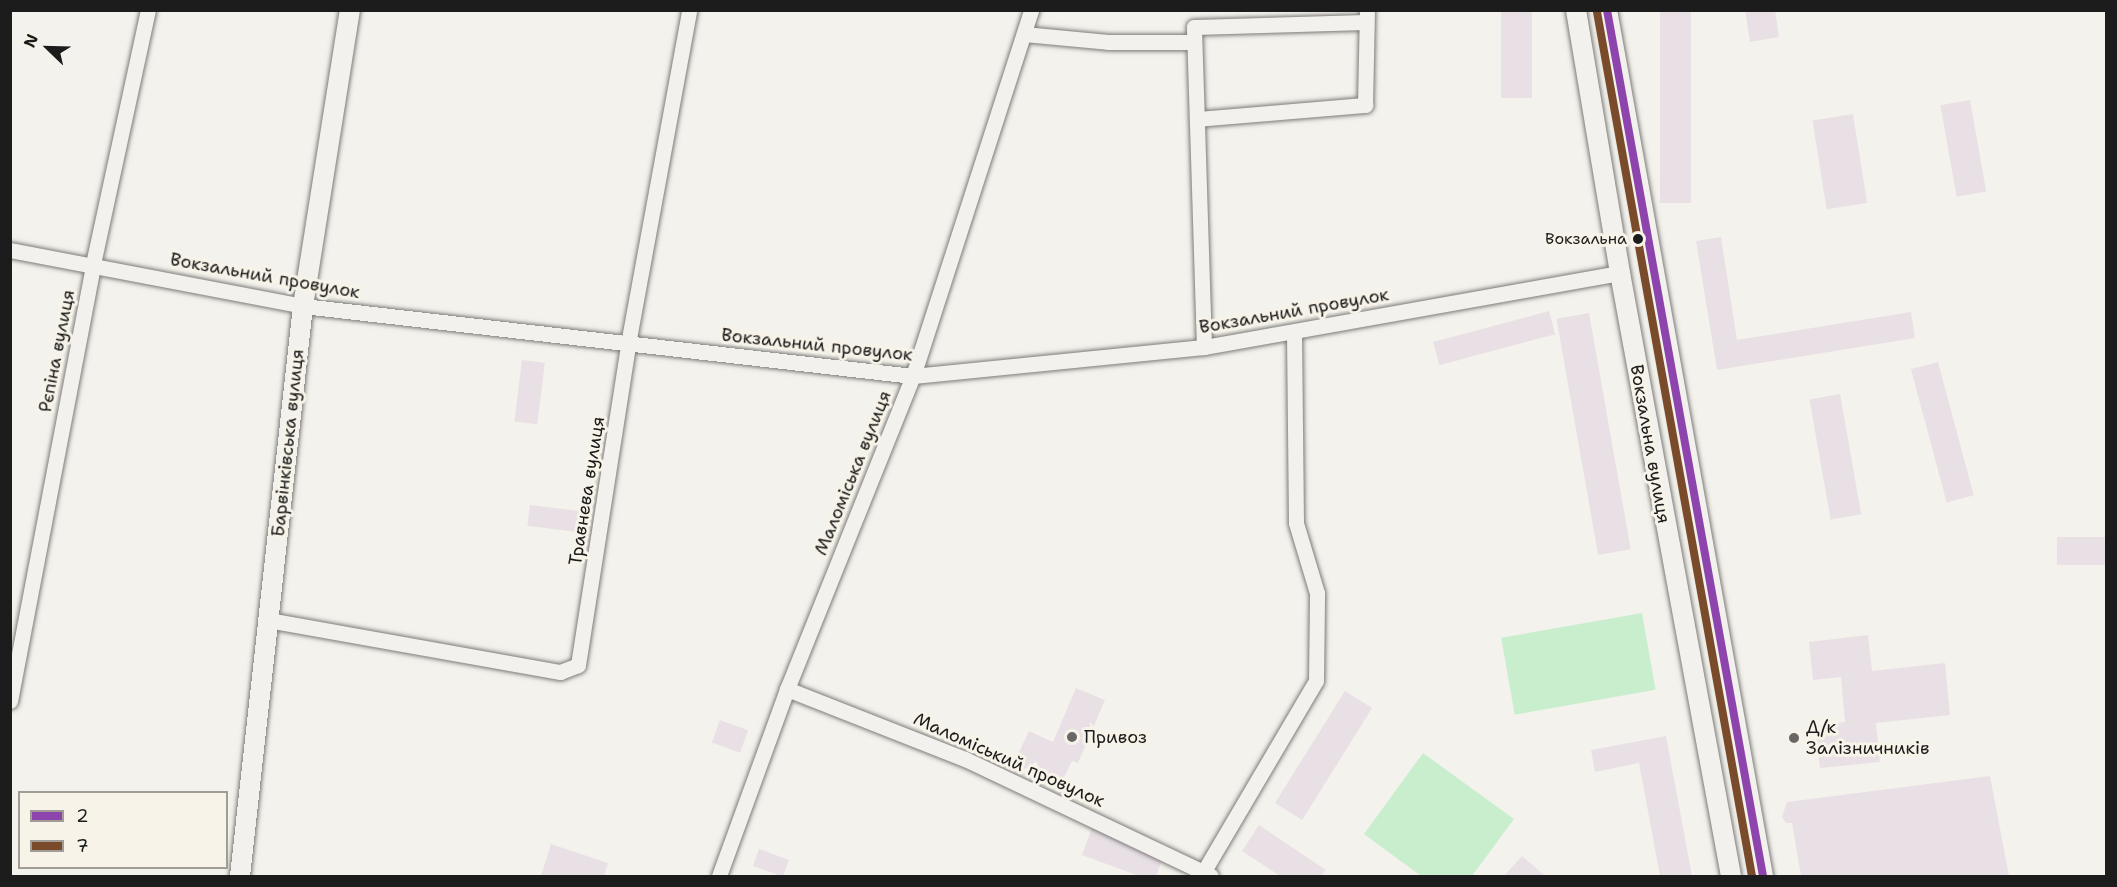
<!DOCTYPE html>
<html>
<head>
<meta charset="utf-8">
<style>
  body { margin:0 }
  #map { position:relative; width:2117px; height:887px; overflow:hidden; background:#f4f2ec; font-family:"Shantell Sans",sans-serif }
  div>[style] { position:absolute }
  .green>* { inset:0; background:#c9eece; transform-origin:0 0 }
  .building>* { inset:0; background:#e9e0e5; transform-origin:0 0 }
  .roads { filter:drop-shadow(0 0 2px #7d7c7a) drop-shadow(0 0 2px #7d7c7a) }
  .minor>* { height:15px; margin:-7.5px; padding:0 7.5px; transform-origin:7.5px; border-radius:7.5px; background:#f2f1ed }
  .tertiary>* { height:20px; margin:-10px; padding:0 10px; transform-origin:10px; border-radius:10px; background:#f2f1ed }
  .bus-1>* { height:8px; margin:-4px; padding:0 4px; transform-origin:4px; border-radius:4px; background:#8e44ad }
  .bus-2>* { height:8px; margin:-4px; padding:0 4px; transform-origin:4px; border-radius:4px; background:#7a4b2a }
  .dots>* { width:16px; height:16px; translate:-50% -50%; box-sizing:border-box; border:3px solid #f7f3e8; border-radius:50% }
  span { translate:-50% -50%; white-space:nowrap; text-align:center; line-height:1.15; -webkit-text-stroke:6px #f7f3e8; paint-order:stroke }
  .bus-label { font-size:16px; color:#1c1c1c }
  .right { translate:-100% -50%; text-align:right }
  .street-label { font-size:18px; color:#1c1c1c }
  .poi-label { font-size:18px; color:#1c1c1c }
  .left { translate:0 -50%; text-align:left }
  .frame { position:absolute; inset:0; border:12px solid #1c1c1c; pointer-events:none }
  .legend { position:absolute; left:18px; top:791px; width:210px; height:78px; box-sizing:border-box; background:#f7f3e8; border:2px solid #9f9d96; margin:0; padding:8px 10px; list-style:none; font-size:18px; color:#1c1c1c }
  .legend li { display:flex; align-items:center; gap:12px; height:30px }
  .legend b { width:30px; border:2px solid #9f9d96 }
  .north { position:absolute; left:18px; top:18px; width:60px; height:60px; -webkit-text-stroke:4px #f7f3e8; paint-order:stroke; rotate:293deg; font-size:16px; font-weight:700; line-height:24px; text-align:center; color:#1c1c1c }
  .north::after { content:''; display:block; margin:auto; width:21px; height:27px; background:#1c1c1c; clip-path:polygon(50% 0,100% 100%,50% 72%,0 100%) }
</style>
</head>
<body>
<div id="map">
  <div class="green">
    <div style="left:1642px;top:613px;width:78px;height:143px;rotate:80deg"></div>
    <div style="clip-path:polygon(1423px 753px,1514px 819px,1472px 876px,1421px 876px,1364px 834px)"></div>
  </div>
  <div class="building">
    <div style="left:1501px;top:10px;width:31px;height:88px"></div>
    <div style="left:1660px;top:10px;width:31px;height:193px"></div>
    <div style="clip-path:polygon(1745px 10px,1775px 10px,1779px 37px,1750px 42px)"></div>
    <div style="left:1970px;top:100px;width:93px;height:30px;rotate:80deg"></div>
    <div style="left:1853px;top:114px;width:90px;height:41px;rotate:81deg"></div>
    <div style="clip-path:polygon(1721px 237px,1737px 340px,1911px 312px,1915px 338px,1717px 370px,1696px 241px)"></div>
    <div style="left:1549px;top:311px;width:24px;height:120px;rotate:75deg"></div>
    <div style="left:1589px;top:313px;width:240px;height:33px;rotate:80deg"></div>
    <div style="left:522px;top:360px;width:23px;height:62px;rotate:7deg"></div>
    <div style="left:1938px;top:362px;width:138px;height:28px;rotate:75deg"></div>
    <div style="left:1840px;top:394px;width:122px;height:31px;rotate:80deg"></div>
    <div style="left:530px;top:505px;width:56px;height:21px;rotate:7deg"></div>
    <div style="left:2106px;top:537px;width:28px;height:49px;rotate:90deg"></div>
    <div style="clip-path:polygon(1868px 635px,1872px 671px,1945px 663px,1950px 715px,1876px 723px,1880px 762px,1820px 768px,1815px 726px,1845px 722px,1841px 677px,1813px 680px,1809px 642px)"></div>
    <div style="clip-path:polygon(1076px 688px,1105px 700px,1078px 763px,1072px 761px,1060px 785px,1013px 765px,1029px 731px,1053px 742px)"></div>
    <div style="left:1345px;top:691px;width:32px;height:132px;rotate:32deg"></div>
    <div style="left:720px;top:720px;width:30px;height:24px;rotate:20deg"></div>
    <div style="clip-path:polygon(1666px 736px,1692px 876px,1660px 876px,1639px 763px,1595px 772px,1591px 750px)"></div>
    <div style="clip-path:polygon(1990px 776px,2009px 876px,1801px 876px,1792px 823px,1786px 823px,1782px 817px,1787px 802px)"></div>
    <div style="clip-path:polygon(1259px 825px,1326px 870px,1321px 876px,1280px 876px,1242px 851px)"></div>
    <div style="clip-path:polygon(1092px 828px,1164px 855px,1156px 876px,1139px 876px,1082px 855px)"></div>
    <div style="clip-path:polygon(551px 844px,608px 863px,604px 876px,541px 876px)"></div>
    <div style="left:759px;top:849px;width:32px;height:18px;rotate:20deg"></div>
    <div style="clip-path:polygon(1522px 856px,1544px 875px,1543px 876px,1504px 876px)"></div>
  </div>
  <div class="roads">
    <div class="minor">
      <div style="left:1024px;top:34px;width:84px;rotate:5.4deg"></div>
      <div style="left:1108px;top:42px;width:86px"></div>
      <div style="left:1197px;top:119px;width:169px;rotate:-4.8deg"></div>
      <div style="left:1365px;top:105px;width:95px;rotate:-88.8deg"></div>
      <div style="left:10px;top:250px;width:298px;rotate:10.8deg"></div>
      <div style="left:303px;top:306px;width:614px;rotate:6.55deg"></div>
      <div style="left:913px;top:376px;width:292px;rotate:-5.7deg"></div>
      <div style="left:1204px;top:347px;width:423px;rotate:-10.1deg"></div>
      <div style="left:1204px;top:347px;width:320px;rotate:-91.8deg"></div>
      <div style="left:1194px;top:27px;width:172px;rotate:-1.7deg"></div>
      <div style="left:268px;top:620px;width:297px;rotate:10.1deg"></div>
      <div style="left:560px;top:672px;width:19px;rotate:-21deg"></div>
      <div style="left:578px;top:665px;width:325px;rotate:-81.1deg"></div>
      <div style="left:628px;top:344px;width:340px;rotate:-79.6deg"></div>
      <div style="left:787px;top:689px;width:191px;rotate:21.5deg"></div>
      <div style="left:965px;top:759px;width:272px;rotate:25.4deg"></div>
      <div style="left:10px;top:701px;width:445px;rotate:-79.2deg"></div>
      <div style="left:93px;top:264px;width:260px;rotate:-77.8deg"></div>
      <div style="left:719px;top:876px;width:199px;rotate:-70deg"></div>
      <div style="left:787px;top:689px;width:337px;rotate:-68.1deg"></div>
      <div style="left:913px;top:376px;width:385px;rotate:-72.1deg"></div>
      <div style="left:1201px;top:876px;width:226px;rotate:-59.5deg"></div>
      <div style="left:1316px;top:681px;width:88px;rotate:-89.3deg"></div>
      <div style="left:1317px;top:593px;width:73px;rotate:-106.7deg"></div>
      <div style="left:1296px;top:523px;width:191px;rotate:-90.6deg"></div>
    </div>
    <div class="tertiary">
      <div style="left:1576px;top:10px;width:267px;rotate:80.5deg"></div>
      <div style="left:1620px;top:273px;width:613px;rotate:79.57deg"></div>
      <div style="left:1607px;top:10px;width:880px;rotate:79.79deg"></div>
      <div style="left:240px;top:876px;width:573px;rotate:-83.69deg"></div>
      <div style="left:303px;top:306px;width:300px;rotate:-81deg"></div>
    </div>
  </div>
  <div class="bus-1">
    <div style="left:1607px;top:10px;width:880px;rotate:79.79deg"></div>
  </div>
  <div class="bus-2">
    <div style="left:1597px;top:12px;width:878px;rotate:79.83deg"></div>
  </div>
  <div class="dots">
    <div style="left:1638px;top:239px;background:#1c1c1c"></div>
    <div style="left:1072px;top:737px;background:#686765"></div>
    <div style="left:1794px;top:738px;background:#686765"></div>
  </div>
  <div class="bus-label">
    <span class="right" style="left:1627px;top:239px">Вокзальна</span>
  </div>
  <div class="street-label">
    <span style="left:265px;top:276px;rotate:10deg">Вокзальний провулок</span>
    <span style="left:1294px;top:311px;rotate:-10deg">Вокзальний провулок</span>
    <span style="left:817px;top:345px;rotate:6deg">Вокзальний провулок</span>
    <span style="left:57px;top:351px;rotate:-79deg">Рєпіна вулиця</span>
    <span style="left:288px;top:443px;rotate:-84deg">Барвінківська вулиця</span>
    <span style="left:1650px;top:444px;rotate:80deg">Вокзальна вулиця</span>
    <span style="left:853px;top:473px;rotate:-68deg">Маломіська вулиця</span>
    <span style="left:587px;top:491px;rotate:-81deg">Травнева вулиця</span>
    <span style="left:1009px;top:760px;rotate:24deg">Маломіський провулок</span>
  </div>
  <div class="poi-label">
    <span class="left" style="left:1806px;top:738px">Д/к<br>Залізничників</span>
    <span class="left" style="left:1084px;top:737px">Привоз</span>
  </div>
  <div class="frame"></div>
  <ul class="legend">
  <li><b style="height:8px;background:#8e44ad"></b>2</li>
  <li><b style="height:8px;background:#7a4b2a"></b>7</li>
  </ul>
  <div class="north">N</div>
</div>
</body>
</html>
